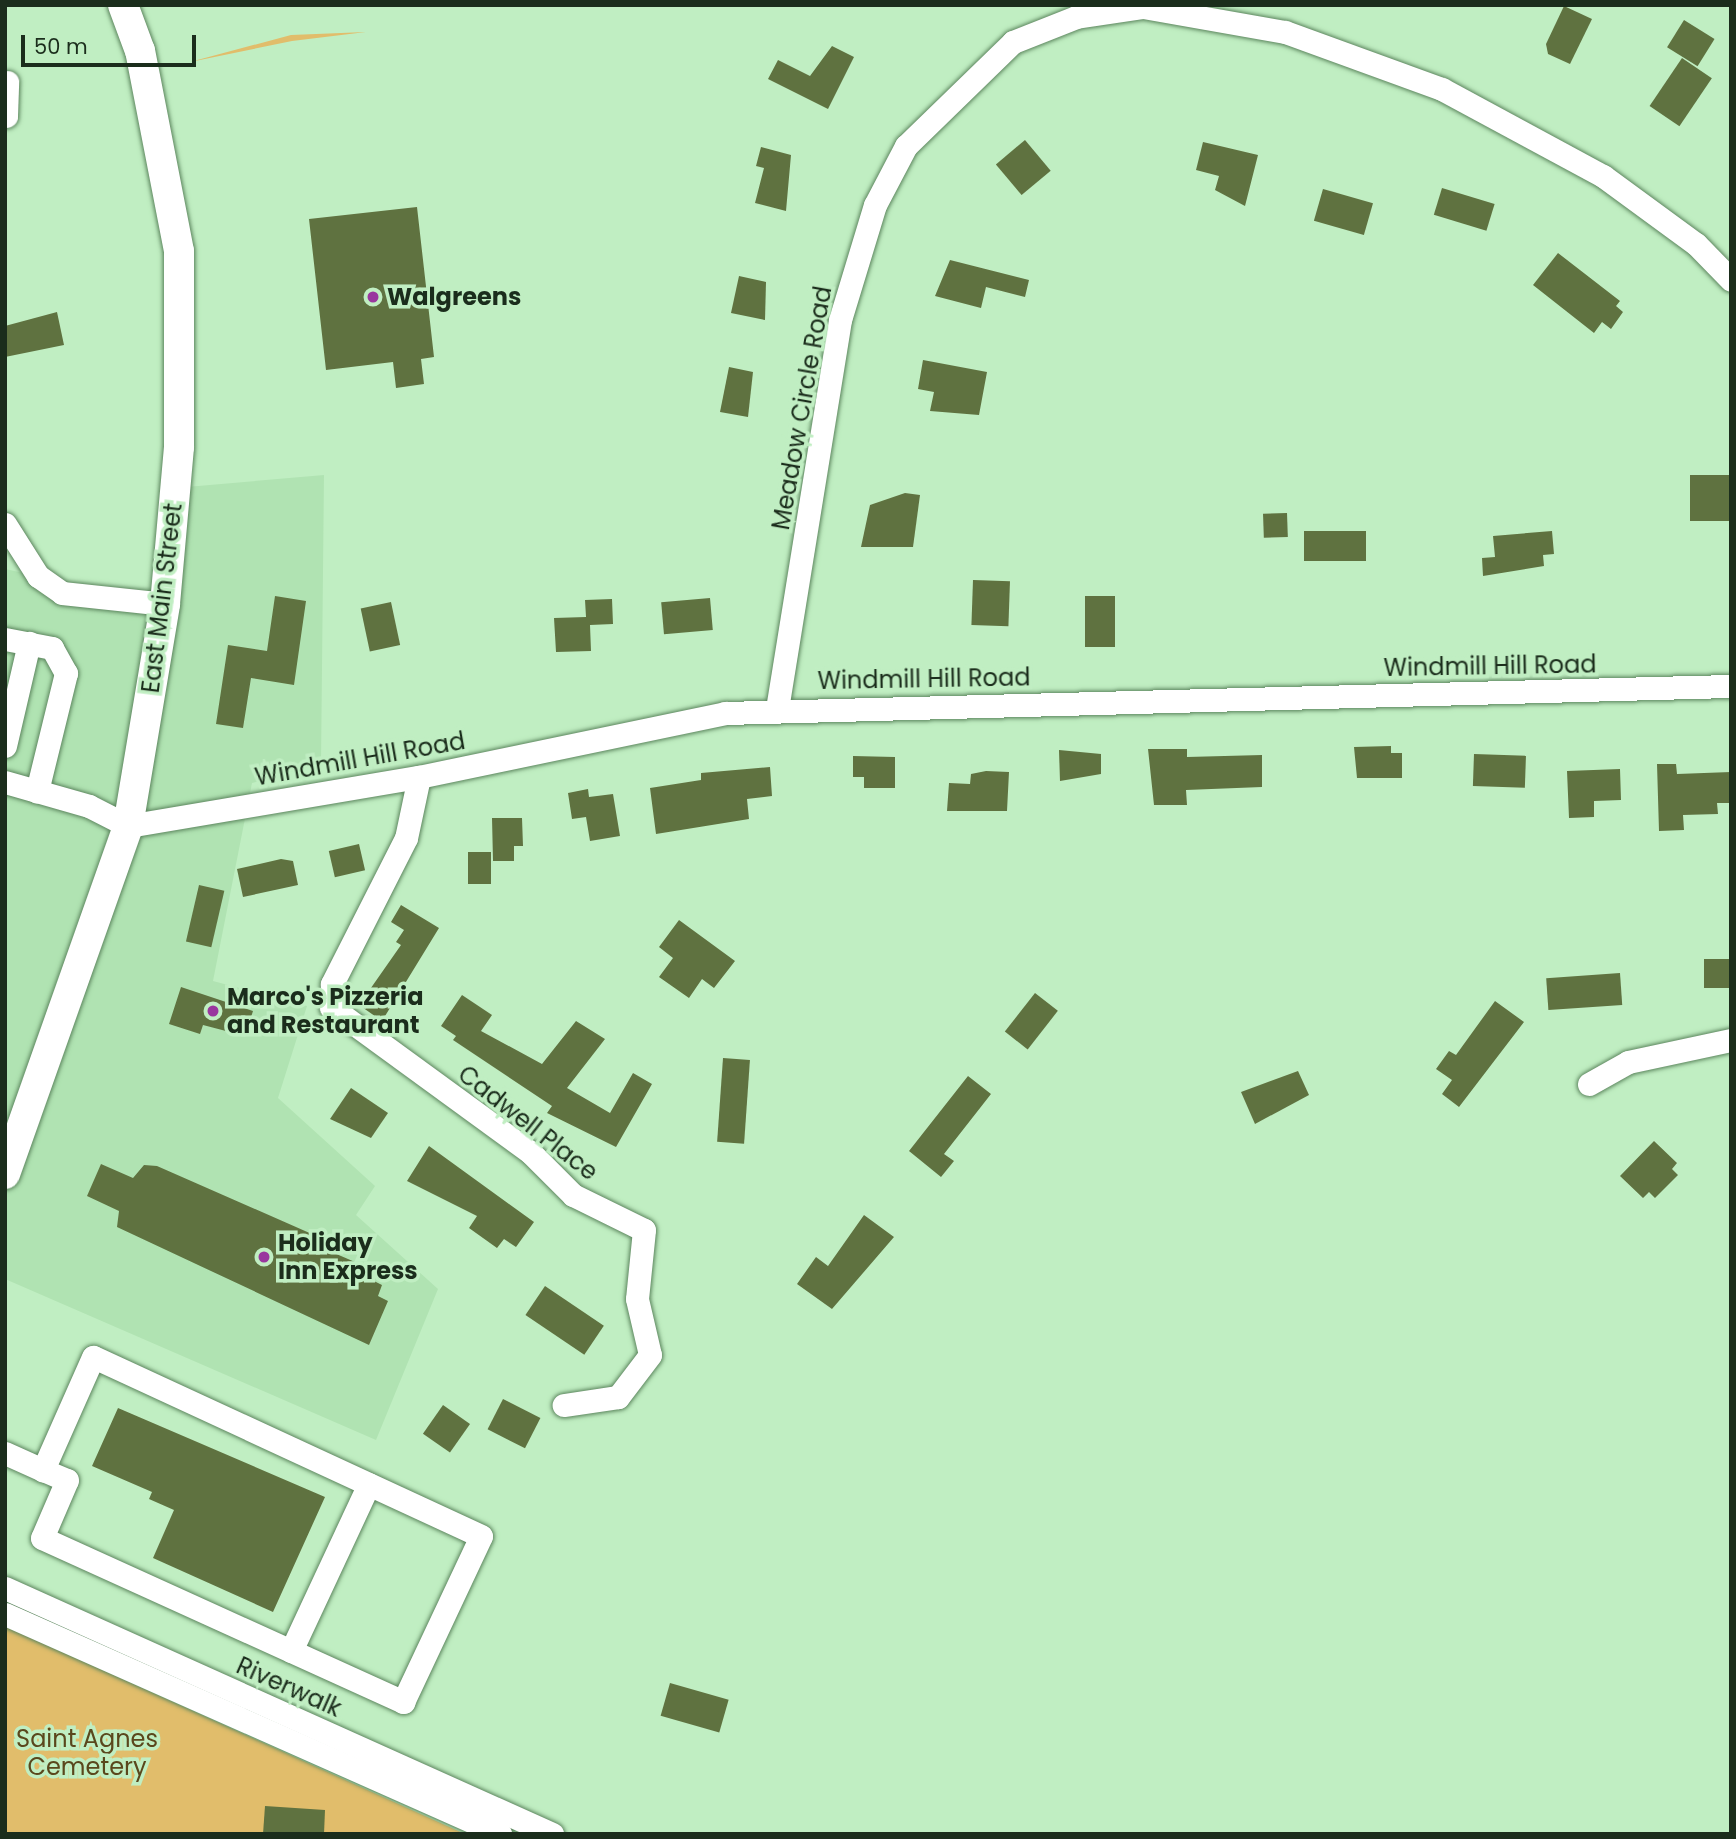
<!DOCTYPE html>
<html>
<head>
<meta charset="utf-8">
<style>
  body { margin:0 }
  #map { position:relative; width:1736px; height:1839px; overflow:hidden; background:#c0eec2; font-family:Poppins,sans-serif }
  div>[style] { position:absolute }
  .built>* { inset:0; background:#b0e3b2 }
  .green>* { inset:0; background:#e1bd6b }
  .building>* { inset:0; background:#5f7240; transform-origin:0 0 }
  .roads { filter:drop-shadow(0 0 2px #5c865e) drop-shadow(0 0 2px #5c865e) }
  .minor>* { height:23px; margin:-11.5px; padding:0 11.5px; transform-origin:11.5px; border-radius:11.5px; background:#fff }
  .major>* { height:30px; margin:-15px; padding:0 15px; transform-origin:15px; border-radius:15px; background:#fff }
  .dots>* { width:19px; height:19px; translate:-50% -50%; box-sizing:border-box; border:4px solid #c0eec2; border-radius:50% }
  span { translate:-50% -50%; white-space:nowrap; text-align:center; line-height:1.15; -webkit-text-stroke:7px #c0eec2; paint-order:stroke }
  .poi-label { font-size:24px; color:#1b2d1c; font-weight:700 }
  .left { translate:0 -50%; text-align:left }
  .street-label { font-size:24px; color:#1b2d1c }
  .park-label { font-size:24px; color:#5a471c }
  .frame { position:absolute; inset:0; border:7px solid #1b2d1c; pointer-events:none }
  .scale { position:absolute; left:21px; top:35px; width:175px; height:32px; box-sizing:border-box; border:4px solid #1b2d1c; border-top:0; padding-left:9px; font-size:21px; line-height:24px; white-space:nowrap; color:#1b2d1c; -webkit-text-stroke:5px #c0eec2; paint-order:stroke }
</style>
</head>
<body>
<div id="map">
  <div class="built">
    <div style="clip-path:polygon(324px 475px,321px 764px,252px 783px,213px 981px,307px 1006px,278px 1098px,375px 1186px,356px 1215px,438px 1289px,376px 1440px,5px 1279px,5px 569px,165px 604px,175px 488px)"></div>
  </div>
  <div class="green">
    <div style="clip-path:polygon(366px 32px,292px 41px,190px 62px,291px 35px)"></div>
    <div style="clip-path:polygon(5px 1626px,465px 1834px,5px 1834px)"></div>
  </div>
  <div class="building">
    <div style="clip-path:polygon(1564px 6px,1592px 19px,1570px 64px,1548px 54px,1546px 44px)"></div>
    <div style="left:1684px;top:20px;width:36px;height:32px;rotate:32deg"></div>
    <div style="clip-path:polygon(832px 46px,854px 57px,828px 109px,768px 79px,778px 60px,810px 76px)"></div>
    <div style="left:1682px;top:58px;width:36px;height:58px;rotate:34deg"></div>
    <div style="left:1025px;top:140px;width:40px;height:38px;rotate:50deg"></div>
    <div style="clip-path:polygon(1203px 142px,1258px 155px,1245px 206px,1215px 190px,1219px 176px,1196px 170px)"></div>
    <div style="clip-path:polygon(761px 147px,791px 155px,786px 211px,755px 203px,764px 168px,756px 166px)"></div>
    <div style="left:1442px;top:188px;width:55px;height:28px;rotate:17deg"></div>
    <div style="left:1323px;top:189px;width:52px;height:33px;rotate:16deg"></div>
    <div style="clip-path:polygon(417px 207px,434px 357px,421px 359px,424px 384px,396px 388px,393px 362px,326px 370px,309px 219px)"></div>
    <div style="clip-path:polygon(1558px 253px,1620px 301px,1616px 306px,1623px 312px,1611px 329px,1602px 322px,1594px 333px,1533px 285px)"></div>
    <div style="clip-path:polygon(950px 260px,1029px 280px,1025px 297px,986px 287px,981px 308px,935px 296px)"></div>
    <div style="clip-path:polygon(739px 276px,766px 282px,765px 320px,731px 313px)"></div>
    <div style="clip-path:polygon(57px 312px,64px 345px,5px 357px,5px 326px)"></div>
    <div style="clip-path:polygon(923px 360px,987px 372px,979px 415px,930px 411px,934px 392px,918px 389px)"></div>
    <div style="clip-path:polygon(729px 367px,753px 372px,748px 417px,720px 412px)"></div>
    <div style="left:1690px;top:475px;width:41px;height:46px"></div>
    <div style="clip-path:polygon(905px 493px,920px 495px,913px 547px,861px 547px,870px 505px)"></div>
    <div style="left:1287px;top:513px;width:24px;height:24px;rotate:88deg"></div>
    <div style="left:1366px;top:531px;width:30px;height:62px;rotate:90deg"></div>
    <div style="clip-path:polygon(1552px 531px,1554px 554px,1543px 555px,1544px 566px,1483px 576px,1482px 558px,1495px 557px,1493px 536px)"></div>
    <div style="left:973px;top:580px;width:37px;height:45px;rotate:2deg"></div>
    <div style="clip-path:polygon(275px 596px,306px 601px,294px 685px,251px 678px,243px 728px,216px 724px,228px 645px,267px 651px)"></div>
    <div style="left:1085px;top:596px;width:30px;height:51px"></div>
    <div style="left:710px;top:598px;width:32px;height:49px;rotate:85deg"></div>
    <div style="clip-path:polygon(612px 599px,613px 624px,590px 625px,591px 651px,556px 652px,554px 618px,586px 617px,585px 600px)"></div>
    <div style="left:391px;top:602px;width:44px;height:31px;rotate:78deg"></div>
    <div style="clip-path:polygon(1391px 746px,1391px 753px,1402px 753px,1402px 778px,1357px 778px,1354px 747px)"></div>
    <div style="clip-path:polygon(1148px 749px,1187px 749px,1187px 757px,1262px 755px,1262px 787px,1186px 790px,1187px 805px,1154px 805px)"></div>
    <div style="clip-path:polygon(1059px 750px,1101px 754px,1101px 774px,1060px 781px)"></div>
    <div style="left:1474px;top:754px;width:52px;height:32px;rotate:2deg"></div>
    <div style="clip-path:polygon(853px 756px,895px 757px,895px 788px,864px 788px,864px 777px,853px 777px)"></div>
    <div style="clip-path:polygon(1657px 764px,1676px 764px,1677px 774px,1731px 772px,1731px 803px,1717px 803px,1718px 814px,1683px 815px,1684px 830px,1659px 831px)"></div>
    <div style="clip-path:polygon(770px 767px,772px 796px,747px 799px,749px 819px,656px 834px,650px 788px,701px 780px,701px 773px)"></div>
    <div style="clip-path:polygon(1620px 769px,1621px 800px,1594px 801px,1594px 817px,1569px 818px,1567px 771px)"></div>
    <div style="clip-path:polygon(986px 771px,1009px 772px,1007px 811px,947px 811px,949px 783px,970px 784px,971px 774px)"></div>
    <div style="clip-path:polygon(588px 789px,589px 797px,613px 794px,620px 836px,590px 841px,586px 817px,572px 819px,568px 793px)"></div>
    <div style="clip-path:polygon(492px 818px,522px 818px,523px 846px,514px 846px,514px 861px,493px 861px)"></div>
    <div style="left:359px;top:844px;width:27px;height:31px;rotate:77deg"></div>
    <div style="left:468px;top:852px;width:23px;height:32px"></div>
    <div style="clip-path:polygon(281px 859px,293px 861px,298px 885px,243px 897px,237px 869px)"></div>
    <div style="left:199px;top:885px;width:26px;height:58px;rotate:13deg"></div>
    <div style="clip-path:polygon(401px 905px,439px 928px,382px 1021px,359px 1005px,401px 945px,396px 942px,404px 930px,391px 922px)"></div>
    <div style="clip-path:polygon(679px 920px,735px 961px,714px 988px,702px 979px,689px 998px,659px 977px,673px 958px,659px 947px)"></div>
    <div style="left:1731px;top:959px;width:29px;height:27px;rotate:90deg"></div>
    <div style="left:1620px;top:973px;width:32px;height:74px;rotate:86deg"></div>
    <div style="clip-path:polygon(181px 987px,253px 1011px,245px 1036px,203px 1025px,200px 1034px,169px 1024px)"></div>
    <div style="left:1035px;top:993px;width:29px;height:49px;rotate:38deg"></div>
    <div style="clip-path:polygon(462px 995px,492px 1015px,481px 1031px,542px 1064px,576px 1021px,605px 1039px,567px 1088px,610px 1113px,633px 1073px,652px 1084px,616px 1147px,547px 1113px,552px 1106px,453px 1040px,456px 1036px,441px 1026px)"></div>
    <div style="clip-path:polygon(1495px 1001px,1524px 1022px,1459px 1107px,1442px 1094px,1452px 1080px,1436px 1069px,1449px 1051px,1456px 1055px)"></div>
    <div style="left:723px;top:1058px;width:27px;height:84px;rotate:4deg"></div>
    <div style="clip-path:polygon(1298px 1071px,1309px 1095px,1255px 1124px,1241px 1092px)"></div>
    <div style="clip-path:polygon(968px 1076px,991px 1094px,944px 1154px,954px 1161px,941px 1177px,909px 1151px)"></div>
    <div style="clip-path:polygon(351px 1088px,388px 1113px,371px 1138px,330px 1119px)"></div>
    <div style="clip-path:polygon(1654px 1141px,1677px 1163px,1672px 1169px,1678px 1175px,1655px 1198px,1649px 1192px,1643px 1198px,1620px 1176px)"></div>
    <div style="clip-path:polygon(429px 1146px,534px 1222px,516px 1247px,504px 1239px,497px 1248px,469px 1228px,477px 1216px,407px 1181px)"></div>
    <div style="clip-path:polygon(101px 1164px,133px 1178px,144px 1165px,157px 1166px,330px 1242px,327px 1250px,376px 1271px,372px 1280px,382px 1285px,378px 1296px,388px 1301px,369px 1345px,117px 1227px,119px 1211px,87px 1196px)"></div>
    <div style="clip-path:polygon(864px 1215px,894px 1237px,832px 1309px,797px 1284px,816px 1257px,828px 1266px)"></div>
    <div style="left:545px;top:1286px;width:71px;height:35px;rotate:34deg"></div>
    <div style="left:503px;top:1399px;width:42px;height:34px;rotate:27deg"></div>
    <div style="left:443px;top:1405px;width:33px;height:35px;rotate:35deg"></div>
    <div style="clip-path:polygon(118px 1408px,325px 1497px,273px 1612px,153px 1558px,174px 1510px,149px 1499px,152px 1492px,92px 1466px)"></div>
    <div style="left:670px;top:1683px;width:61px;height:34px;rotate:16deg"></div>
    <div style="clip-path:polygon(265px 1806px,325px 1810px,324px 1834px,263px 1834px)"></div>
  </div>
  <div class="roads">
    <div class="minor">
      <div style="left:6px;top:116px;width:34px;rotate:-88deg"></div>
      <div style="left:5px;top:524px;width:62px;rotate:57.6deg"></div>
      <div style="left:38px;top:576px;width:29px;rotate:35deg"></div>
      <div style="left:62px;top:593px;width:104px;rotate:6.1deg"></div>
      <div style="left:5px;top:639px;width:48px;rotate:10.8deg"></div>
      <div style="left:52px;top:648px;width:29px;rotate:61deg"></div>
      <div style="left:66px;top:673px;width:122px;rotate:103.8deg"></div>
      <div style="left:777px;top:709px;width:394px;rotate:-80.8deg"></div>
      <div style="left:840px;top:320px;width:120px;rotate:-73.1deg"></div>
      <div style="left:875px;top:205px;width:67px;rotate:-62.3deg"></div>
      <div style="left:906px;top:146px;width:149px;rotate:-44.2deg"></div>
      <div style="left:1013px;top:42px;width:68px;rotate:-21.6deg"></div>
      <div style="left:1076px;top:17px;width:68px;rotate:-8.5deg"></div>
      <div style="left:1143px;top:7px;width:144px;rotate:10deg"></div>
      <div style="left:1285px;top:32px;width:167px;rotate:20deg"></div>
      <div style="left:1442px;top:89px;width:183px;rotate:28.4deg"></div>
      <div style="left:1603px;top:176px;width:115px;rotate:36.2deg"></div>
      <div style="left:1696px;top:244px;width:50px;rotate:45.8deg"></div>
      <div style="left:5px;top:746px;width:106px;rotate:-76.9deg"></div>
      <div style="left:419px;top:777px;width:62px;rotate:102deg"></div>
      <div style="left:406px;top:838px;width:164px;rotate:116.9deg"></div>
      <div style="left:332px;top:984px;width:23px;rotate:92deg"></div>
      <div style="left:331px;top:1007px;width:246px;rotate:36.1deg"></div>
      <div style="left:530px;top:1152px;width:61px;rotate:45deg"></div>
      <div style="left:573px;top:1195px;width:79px;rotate:26.2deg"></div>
      <div style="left:644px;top:1230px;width:69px;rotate:95.8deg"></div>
      <div style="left:637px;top:1299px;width:57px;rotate:76.9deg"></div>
      <div style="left:650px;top:1355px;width:53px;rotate:127.3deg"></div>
      <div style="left:618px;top:1397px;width:55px;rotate:171.6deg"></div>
      <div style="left:5px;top:782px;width:87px;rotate:15.9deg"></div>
      <div style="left:89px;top:806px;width:44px;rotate:27.1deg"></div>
      <div style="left:128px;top:826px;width:295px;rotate:-9.6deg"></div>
      <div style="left:419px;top:777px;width:313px;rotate:-11.8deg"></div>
      <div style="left:725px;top:713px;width:1006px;rotate:-1.54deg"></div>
      <div style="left:1589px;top:1084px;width:45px;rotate:-29.4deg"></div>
      <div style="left:1628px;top:1062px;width:105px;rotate:-12.1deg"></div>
      <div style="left:5px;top:1453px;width:42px;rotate:24.1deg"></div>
      <div style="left:43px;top:1470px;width:26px;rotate:23deg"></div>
      <div style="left:67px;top:1480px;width:63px;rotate:113.3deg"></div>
      <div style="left:42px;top:1538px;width:397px;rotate:24.4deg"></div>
      <div style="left:403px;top:1702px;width:183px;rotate:-64.8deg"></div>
      <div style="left:481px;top:1536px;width:427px;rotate:-155.2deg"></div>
      <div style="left:93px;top:1357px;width:124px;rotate:113.9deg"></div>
      <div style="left:5px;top:1588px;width:600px;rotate:24.21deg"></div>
      <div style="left:5px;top:1614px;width:542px;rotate:23.96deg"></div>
      <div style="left:291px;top:1651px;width:184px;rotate:-65deg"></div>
    </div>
    <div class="major">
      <div style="left:5px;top:1174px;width:369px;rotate:-70.5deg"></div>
      <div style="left:128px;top:826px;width:225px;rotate:-80.5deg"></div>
      <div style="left:165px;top:604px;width:158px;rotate:-84.9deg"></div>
      <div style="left:179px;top:447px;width:196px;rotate:-90deg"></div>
      <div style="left:179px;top:251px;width:204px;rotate:-101deg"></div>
      <div style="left:140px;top:51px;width:49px;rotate:-110.3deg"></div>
    </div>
  </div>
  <div class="dots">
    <div style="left:373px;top:297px;background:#99379e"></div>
    <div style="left:213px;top:1011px;background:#99379e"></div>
    <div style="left:264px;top:1257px;background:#99379e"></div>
  </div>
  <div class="poi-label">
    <span class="left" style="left:387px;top:297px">Walgreens</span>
    <span class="left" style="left:227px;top:1011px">Marco's Pizzeria<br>and Restaurant</span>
    <span class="left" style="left:278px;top:1257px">Holiday<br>Inn Express</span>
  </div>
  <div class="street-label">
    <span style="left:802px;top:408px;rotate:-80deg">Meadow Circle Road</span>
    <span style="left:162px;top:598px;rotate:-83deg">East Main Street</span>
    <span style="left:1490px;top:666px;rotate:-1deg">Windmill Hill Road</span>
    <span style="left:924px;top:679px;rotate:-1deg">Windmill Hill Road</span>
    <span style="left:360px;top:759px;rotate:-10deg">Windmill Hill Road</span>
    <span style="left:528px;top:1123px;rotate:38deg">Cadwell Place</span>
    <span style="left:289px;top:1687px;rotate:24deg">Riverwalk</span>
  </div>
  <div class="park-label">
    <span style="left:87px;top:1753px">Saint Agnes<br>Cemetery</span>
  </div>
  <div class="frame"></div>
  <div class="scale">50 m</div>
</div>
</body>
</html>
